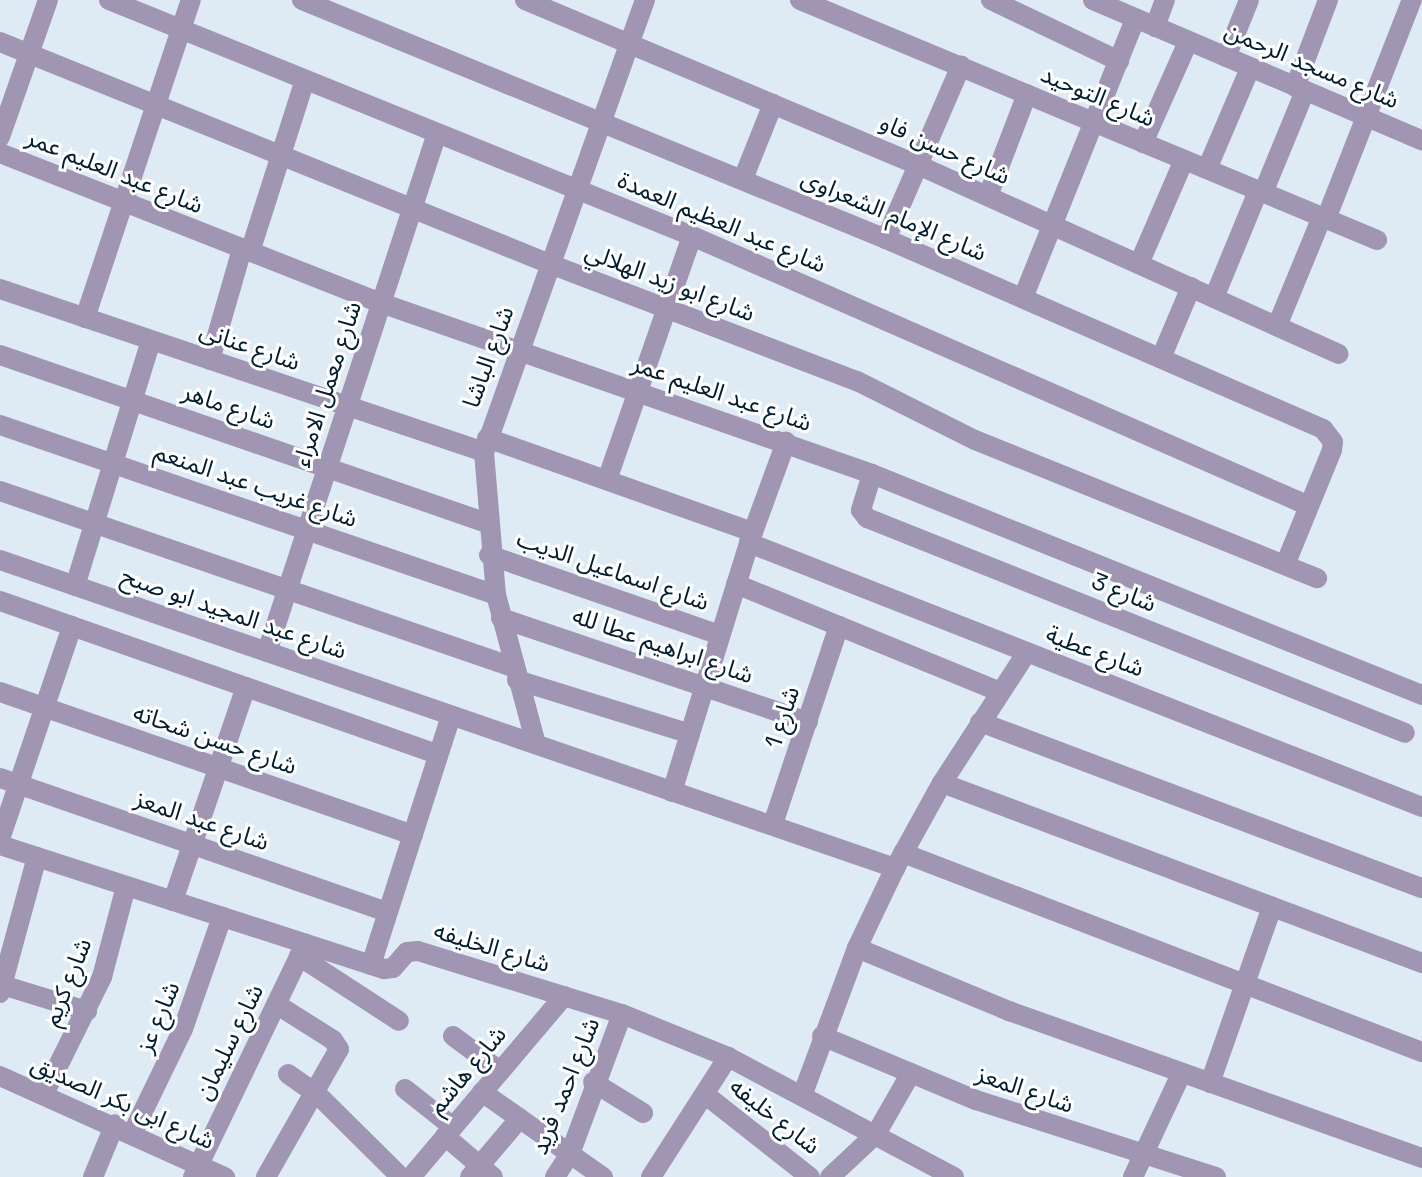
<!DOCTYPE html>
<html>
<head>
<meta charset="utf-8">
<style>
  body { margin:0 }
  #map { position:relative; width:1422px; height:1177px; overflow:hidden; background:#deebf5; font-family:"Space Grotesk","Noto Sans Arabic",sans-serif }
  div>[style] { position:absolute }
  .minor>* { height:20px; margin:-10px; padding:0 10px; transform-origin:10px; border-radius:10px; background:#a096b3 }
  span { translate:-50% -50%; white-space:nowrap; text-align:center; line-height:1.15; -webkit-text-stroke:6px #fff; paint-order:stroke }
  .street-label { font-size:24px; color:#021e30 }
</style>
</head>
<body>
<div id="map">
  <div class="minor">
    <div style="left:109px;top:0;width:629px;rotate:22.04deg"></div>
    <div style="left:692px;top:236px;width:673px;rotate:23.63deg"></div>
    <div style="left:302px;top:0;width:631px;rotate:22.26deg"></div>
    <div style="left:886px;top:239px;width:477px;rotate:23.5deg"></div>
    <div style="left:1323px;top:429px;width:16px;rotate:52deg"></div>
    <div style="left:1333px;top:442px;width:8px;rotate:97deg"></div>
    <div style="left:1332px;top:450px;width:124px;rotate:112.2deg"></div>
    <div style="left:525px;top:0;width:426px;rotate:22.8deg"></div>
    <div style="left:918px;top:165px;width:461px;rotate:24.2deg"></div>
    <div style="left:800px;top:0;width:625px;rotate:22.58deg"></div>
    <div style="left:991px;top:0;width:142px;rotate:25.5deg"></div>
    <div style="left:1093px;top:0;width:358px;rotate:23.1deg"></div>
    <div style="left:1155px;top:27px;width:29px;rotate:-70deg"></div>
    <div style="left:0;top:42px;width:593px;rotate:21.98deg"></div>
    <div style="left:550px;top:264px;width:329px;rotate:20.9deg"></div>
    <div style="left:857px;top:381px;width:132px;rotate:26.6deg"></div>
    <div style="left:975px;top:440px;width:369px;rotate:22deg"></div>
    <div style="left:1226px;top:57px;width:61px;rotate:-68deg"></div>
    <div style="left:1295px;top:87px;width:93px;rotate:-69.2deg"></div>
    <div style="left:0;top:137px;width:145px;rotate:-70.7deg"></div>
    <div style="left:1143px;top:143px;width:111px;rotate:-66deg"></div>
    <div style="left:0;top:153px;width:409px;rotate:21.5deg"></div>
    <div style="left:381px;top:303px;width:520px;rotate:19.2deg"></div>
    <div style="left:872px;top:474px;width:593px;rotate:21.89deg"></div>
    <div style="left:1207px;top:169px;width:110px;rotate:-66.9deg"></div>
    <div style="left:743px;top:179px;width:81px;rotate:-68.2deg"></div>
    <div style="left:1263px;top:193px;width:110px;rotate:-67.6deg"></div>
    <div style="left:988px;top:196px;width:109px;rotate:-69.1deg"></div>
    <div style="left:1326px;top:219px;width:235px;rotate:-68.6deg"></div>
    <div style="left:886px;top:239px;width:189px;rotate:-66.6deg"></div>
    <div style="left:250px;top:252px;width:181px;rotate:-72.3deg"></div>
    <div style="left:1139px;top:264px;width:113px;rotate:-66.6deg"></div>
    <div style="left:0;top:289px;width:511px;rotate:18.61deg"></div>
    <div style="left:1023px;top:298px;width:301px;rotate:-68.1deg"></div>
    <div style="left:1214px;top:298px;width:116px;rotate:-67.6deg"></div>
    <div style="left:85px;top:318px;width:335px;rotate:-71.6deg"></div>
    <div style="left:1277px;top:326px;width:118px;rotate:-67.6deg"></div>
    <div style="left:0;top:355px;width:515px;rotate:19.03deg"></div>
    <div style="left:1161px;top:358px;width:77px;rotate:-67.1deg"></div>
    <div style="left:210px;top:360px;width:116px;rotate:-73.9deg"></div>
    <div style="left:0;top:425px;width:524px;rotate:18.92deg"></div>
    <div style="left:487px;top:438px;width:282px;rotate:19.5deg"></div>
    <div style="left:872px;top:474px;width:38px;rotate:107deg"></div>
    <div style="left:861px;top:510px;width:10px;rotate:53deg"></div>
    <div style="left:867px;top:518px;width:579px;rotate:21.78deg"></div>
    <div style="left:607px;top:480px;width:258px;rotate:-70.8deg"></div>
    <div style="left:0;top:491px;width:542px;rotate:18.94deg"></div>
    <div style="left:749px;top:543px;width:723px;rotate:21.42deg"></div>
    <div style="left:489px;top:555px;width:244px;rotate:19.1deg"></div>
    <div style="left:0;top:560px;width:947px;rotate:18.99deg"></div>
    <div style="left:736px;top:584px;width:285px;rotate:22.2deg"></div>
    <div style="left:75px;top:586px;width:257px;rotate:-72.8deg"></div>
    <div style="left:0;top:601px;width:464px;rotate:19.3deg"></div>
    <div style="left:501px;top:618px;width:324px;rotate:18.7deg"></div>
    <div style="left:267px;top:652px;width:546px;rotate:-71.86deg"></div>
    <div style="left:517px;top:680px;width:181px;rotate:17.3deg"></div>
    <div style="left:0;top:692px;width:437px;rotate:19.1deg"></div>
    <div style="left:980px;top:722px;width:472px;rotate:20.6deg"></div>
    <div style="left:536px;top:744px;width:154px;rotate:-105deg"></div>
    <div style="left:496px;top:595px;width:144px;rotate:-94.8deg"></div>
    <div style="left:484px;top:452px;width:480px;rotate:-70.4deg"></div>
    <div style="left:0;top:778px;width:410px;rotate:19.1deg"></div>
    <div style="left:942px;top:783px;width:513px;rotate:20.56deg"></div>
    <div style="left:672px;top:792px;width:261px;rotate:-72.8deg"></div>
    <div style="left:749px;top:543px;width:108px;rotate:-69.9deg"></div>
    <div style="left:773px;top:824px;width:209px;rotate:-71.6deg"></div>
    <div style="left:0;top:839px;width:225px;rotate:-71.3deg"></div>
    <div style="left:0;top:845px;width:404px;rotate:17.9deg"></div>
    <div style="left:384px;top:969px;width:9px;rotate:-6deg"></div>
    <div style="left:393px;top:968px;width:21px;rotate:-49deg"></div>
    <div style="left:407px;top:952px;width:11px;rotate:-5deg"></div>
    <div style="left:418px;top:951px;width:214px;rotate:17.2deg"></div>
    <div style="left:622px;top:1014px;width:114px;rotate:22.1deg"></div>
    <div style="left:728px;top:1057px;width:256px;rotate:28deg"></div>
    <div style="left:903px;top:853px;width:556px;rotate:20.98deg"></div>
    <div style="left:173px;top:901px;width:226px;rotate:-71.2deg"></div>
    <div style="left:857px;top:948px;width:165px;rotate:22.5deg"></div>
    <div style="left:1009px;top:1011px;width:438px;rotate:19.6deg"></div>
    <div style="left:299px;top:956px;width:119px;rotate:33deg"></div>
    <div style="left:371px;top:965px;width:262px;rotate:-72.2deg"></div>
    <div style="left:2px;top:985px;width:89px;rotate:17deg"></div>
    <div style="left:0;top:993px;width:141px;rotate:-74.8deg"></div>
    <div style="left:453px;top:1036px;width:59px;rotate:36.7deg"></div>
    <div style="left:822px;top:1036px;width:167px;rotate:22.6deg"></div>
    <div style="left:976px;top:1100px;width:252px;rotate:17.8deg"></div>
    <div style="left:288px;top:1074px;width:37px;rotate:35deg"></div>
    <div style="left:318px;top:1095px;width:117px;rotate:44.7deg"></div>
    <div style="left:0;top:1076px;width:247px;rotate:24.2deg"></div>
    <div style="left:593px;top:1082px;width:59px;rotate:31.8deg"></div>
    <div style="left:1210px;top:1083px;width:187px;rotate:-70.6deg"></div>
    <div style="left:405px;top:1089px;width:61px;rotate:38.4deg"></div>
    <div style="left:482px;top:1092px;width:148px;rotate:35.1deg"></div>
    <div style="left:44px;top:1094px;width:131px;rotate:-63.6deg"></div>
    <div style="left:102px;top:977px;width:94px;rotate:-75.2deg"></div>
    <div style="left:707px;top:1096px;width:131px;rotate:38.2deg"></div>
    <div style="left:802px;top:1096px;width:158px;rotate:-69.6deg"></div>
    <div style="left:857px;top:948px;width:89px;rotate:-64.6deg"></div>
    <div style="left:895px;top:868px;width:97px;rotate:-61.1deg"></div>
    <div style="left:942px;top:783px;width:156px;rotate:-57deg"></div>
    <div style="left:133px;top:1132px;width:114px;rotate:-64.1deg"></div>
    <div style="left:183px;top:1029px;width:119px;rotate:-70.8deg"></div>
    <div style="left:445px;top:1136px;width:63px;rotate:40.5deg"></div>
    <div style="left:93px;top:1177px;width:57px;rotate:-67.5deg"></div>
    <div style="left:193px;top:1177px;width:259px;rotate:-64.3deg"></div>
    <div style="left:266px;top:1177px;width:147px;rotate:-60.3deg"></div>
    <div style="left:339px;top:1049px;width:11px;rotate:-124deg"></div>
    <div style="left:333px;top:1040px;width:67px;rotate:-147.7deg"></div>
    <div style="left:411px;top:1177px;width:237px;rotate:-49.8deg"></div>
    <div style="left:470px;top:1177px;width:77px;rotate:-49.7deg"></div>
    <div style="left:555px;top:1177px;width:27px;rotate:-57deg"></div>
    <div style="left:570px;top:1154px;width:149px;rotate:-69.6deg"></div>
    <div style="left:651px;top:1177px;width:143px;rotate:-57.3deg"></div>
    <div style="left:830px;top:1177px;width:63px;rotate:-43.1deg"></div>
    <div style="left:876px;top:1134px;width:70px;rotate:-60.2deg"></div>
    <div style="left:1133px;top:1177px;width:114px;rotate:-65deg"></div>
  </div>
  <div class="street-label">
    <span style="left:1312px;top:65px;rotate:23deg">شارع مسجد الرحمن</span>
    <span style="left:1098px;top:96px;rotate:23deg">شارع التوحيد</span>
    <span style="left:945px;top:149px;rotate:24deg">شارع حسن فاو</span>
    <span style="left:115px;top:171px;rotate:22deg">شارع عبد العليم عمر</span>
    <span style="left:894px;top:215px;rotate:23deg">شارع الإمام الشعراوى</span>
    <span style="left:722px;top:222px;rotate:23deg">شارع عبد العظيم العمدة</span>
    <span style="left:670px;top:282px;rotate:21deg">شارع ابو زيد الهلالي</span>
    <span style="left:250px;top:346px;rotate:19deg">شارع عنانى</span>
    <span style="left:488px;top:357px;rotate:-70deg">شارع الباشا</span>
    <span style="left:327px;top:384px;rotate:-72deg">شارع معمل الامراء</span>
    <span style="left:722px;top:393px;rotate:19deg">شارع عبد العليم عمر</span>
    <span style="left:229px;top:406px;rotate:19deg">شارع ماهر</span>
    <span style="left:256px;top:485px;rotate:19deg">شارع غريب عبد المنعم</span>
    <span style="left:613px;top:570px;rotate:19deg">شارع اسماعيل الديب</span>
    <span style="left:1124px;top:592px;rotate:22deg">شارع 3</span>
    <span style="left:234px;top:613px;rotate:19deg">شارع عبد المجيد ابو صبح</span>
    <span style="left:663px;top:645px;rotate:19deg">شارع ابراهيم عطا لله</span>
    <span style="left:1095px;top:651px;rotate:21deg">شارع عطية</span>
    <span style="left:782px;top:717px;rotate:-72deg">شارع 1</span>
    <span style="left:215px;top:739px;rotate:19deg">شارع حسن شحاته</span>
    <span style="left:202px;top:820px;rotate:19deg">شارع عبد المعز</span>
    <span style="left:492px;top:947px;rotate:17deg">شارع الخليفه</span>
    <span style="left:67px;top:982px;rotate:-68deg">شارع كريم</span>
    <span style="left:158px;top:1017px;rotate:-67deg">شارع عز</span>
    <span style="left:229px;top:1042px;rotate:-64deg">شارع سليمان</span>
    <span style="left:467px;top:1070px;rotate:-50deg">شارع هاشم</span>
    <span style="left:565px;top:1086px;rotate:-68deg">شارع احمد فريد</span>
    <span style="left:1025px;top:1089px;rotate:19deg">شارع المعز</span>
    <span style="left:123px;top:1102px;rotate:24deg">شارع ابى بكر الصديق</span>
    <span style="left:775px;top:1116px;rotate:38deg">شارع خليفه</span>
  </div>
</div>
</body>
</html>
